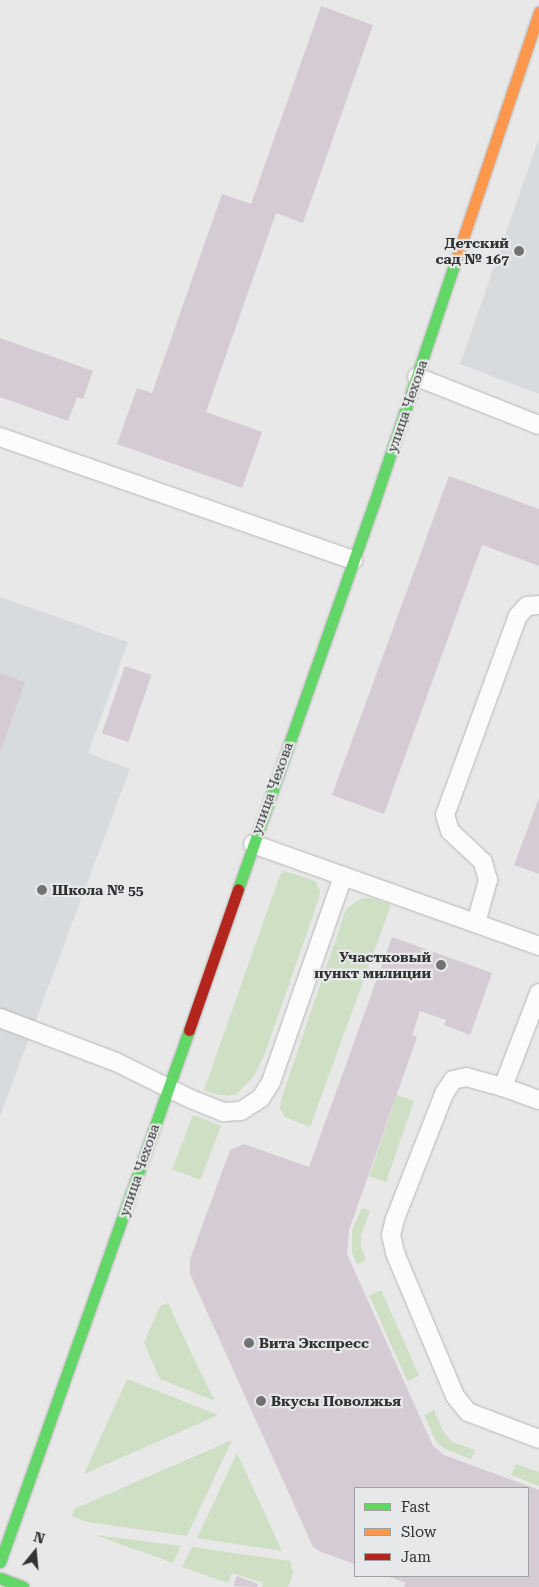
<!DOCTYPE html>
<html>
<head>
<meta charset="utf-8">
<style>
  body { margin:0 }
  #map { position:relative; width:539px; height:1587px; overflow:hidden; background:#e8e8e8; font-family:"Roboto Serif",serif }
  div>[style] { position:absolute }
  .built>* { inset:0; background:#d7dbde }
  .green>* { inset:0; background:#cedfc4; transform-origin:0 0 }
  .building>* { inset:0; background:#d5cbd4; transform-origin:0 0 }
  .roads { filter:drop-shadow(0 0 1px #b6b6b6) drop-shadow(0 0 1px #b6b6b6) }
  .lane>* { height:18px; margin:-9px; padding:0 9px; transform-origin:9px; border-radius:9px; background:#fcfcfc }
  .fast>* { height:11px; margin:-5.5px; padding:0 5.5px; transform-origin:5.5px; border-radius:5.5px; background:#63d668 }
  .slow>* { height:11px; margin:-5.5px; padding:0 5.5px; transform-origin:5.5px; border-radius:5.5px; background:#ff974d }
  .jam>* { height:11px; margin:-5.5px; padding:0 5.5px; transform-origin:5.5px; border-radius:5.5px; background:#b3261e }
  .dots>* { width:14px; height:14px; translate:-50% -50%; box-sizing:border-box; border:2px solid #e7e8e9; border-radius:50% }
  span { translate:-50% -50%; white-space:nowrap; text-align:center; line-height:1.15; -webkit-text-stroke:4.5px #e7e8e9; paint-order:stroke }
  .poi-label { font-size:14px; color:#323333; font-weight:700 }
  .right { translate:-100% -50%; text-align:right }
  .left { translate:0 -50%; text-align:left }
  .street-label { font-size:14px; color:#323333 }
  .legend { position:absolute; left:354px; top:1487px; width:175px; height:90px; box-sizing:border-box; background:#e7e8e9; border:1px solid #9fa0a0; margin:0; padding:6px 9px; list-style:none; font-size:15px; color:#323333 }
  .legend li { display:flex; align-items:center; gap:10px; height:25px }
  .legend b { width:25px; border:1px solid #9fa0a0 }
  .north { position:absolute; left:10px; top:1527px; width:50px; height:50px; -webkit-text-stroke:4px #e7e8e9; paint-order:stroke; rotate:17deg; font-size:14px; font-weight:700; line-height:20px; text-align:center; color:#323333 }
  .north::after { content:''; display:block; margin:auto; width:18px; height:22px; background:#323333; clip-path:polygon(50% 0,100% 100%,50% 72%,0 100%) }
</style>
</head>
<body>
<div id="map">
  <div class="built">
    <div style="clip-path:polygon(539px 138px,539px 394px,460px 364px)"></div>
    <div style="clip-path:polygon(0 597px,128px 642px,88px 753px,130px 769px,0 1116px)"></div>
  </div>
  <div class="green">
    <div style="clip-path:polygon(285px 871px,315px 881px,320px 890px,319px 898px,264px 1056px,254px 1076px,237px 1094px,229px 1096px,215px 1094px,204px 1090px,280px 875px)"></div>
    <div style="clip-path:polygon(362px 898px,371px 898px,391px 905px,310px 1127px,285px 1117px,280px 1108px,282px 1097px,346px 909px)"></div>
    <div style="left:397px;top:1095px;width:18px;height:86px;rotate:19deg"></div>
    <div style="left:193px;top:1115px;width:30px;height:58px;rotate:21deg"></div>
    <div style="clip-path:polygon(362px 1208px,370px 1211px,361px 1235px,361px 1247px,366px 1260px,357px 1264px,352px 1253px,352px 1230px)"></div>
    <div style="left:381px;top:1290px;width:94px;height:13px;rotate:66deg"></div>
    <div style="clip-path:polygon(168px 1303px,196px 1363px,215px 1401px,160px 1379px,144px 1343px,160px 1306px)"></div>
    <div style="clip-path:polygon(127px 1379px,218px 1415px,84px 1474px)"></div>
    <div style="clip-path:polygon(434px 1410px,444px 1433px,452px 1442px,475px 1450px,471px 1459px,445px 1449px,436px 1441px,424px 1415px)"></div>
    <div style="clip-path:polygon(232px 1440px,187px 1536px,87px 1522px,72px 1516px,74px 1509px)"></div>
    <div style="clip-path:polygon(237px 1453px,282px 1551px,197px 1538px)"></div>
    <div style="clip-path:polygon(516px 1464px,539px 1472px,539px 1486px,511px 1475px)"></div>
    <div style="clip-path:polygon(95px 1535px,181px 1546px,173px 1563px)"></div>
    <div style="clip-path:polygon(192px 1547px,290px 1561px,293px 1573px,288px 1587px,262px 1587px,263px 1583px,232px 1573px,228px 1583px,182px 1567px)"></div>
  </div>
  <div class="building">
    <div style="clip-path:polygon(321px 6px,373px 25px,303px 223px,276px 213px,206px 412px,262px 432px,242px 488px,117px 444px,137px 388px,152px 393px,222px 194px,251px 204px)"></div>
    <div style="clip-path:polygon(0 338px,93px 371px,83px 399px,77px 397px,68px 421px,0 397px)"></div>
    <div style="clip-path:polygon(449px 476px,539px 509px,539px 566px,482px 545px,384px 814px,332px 795px)"></div>
    <div style="left:125px;top:666px;width:28px;height:71px;rotate:19deg"></div>
    <div style="clip-path:polygon(0 673px,25px 682px,0 753px)"></div>
    <div style="clip-path:polygon(539px 798px,539px 874px,514px 865px)"></div>
    <div style="clip-path:polygon(392px 937px,492px 973px,470px 1035px,444px 1025px,446px 1020px,420px 1011px,412px 1035px,417px 1037px,349px 1230px,347px 1254px,433px 1446px,444px 1455px,539px 1490px,539px 1587px,404px 1587px,406px 1583px,387px 1576px,528px 1576px,528px 1488px,355px 1488px,355px 1564px,321px 1552px,313px 1547px,190px 1274px,190px 1259px,230px 1150px,244px 1144px,309px 1167px)"></div>
    <div style="clip-path:polygon(237px 1576px,258px 1584px,257px 1587px,233px 1586px)"></div>
  </div>
  <div class="roads">
    <div class="lane">
      <div style="left:417px;top:377px;width:131px;rotate:21.5deg"></div>
      <div style="left:0;top:437px;width:374px;rotate:19.2deg"></div>
      <div style="left:253px;top:844px;width:304px;rotate:19.6deg"></div>
      <div style="left:476px;top:923px;width:45px;rotate:-74.4deg"></div>
      <div style="left:488px;top:880px;width:19px;rotate:-106deg"></div>
      <div style="left:483px;top:862px;width:45px;rotate:-136.8deg"></div>
      <div style="left:450px;top:831px;width:17px;rotate:-107deg"></div>
      <div style="left:445px;top:815px;width:212px;rotate:-69.9deg"></div>
      <div style="left:518px;top:616px;width:13px;rotate:-48deg"></div>
      <div style="left:527px;top:606px;width:12px;rotate:-5deg"></div>
      <div style="left:539px;top:993px;width:101px;rotate:111deg"></div>
      <div style="left:503px;top:1087px;width:38px;rotate:-165deg"></div>
      <div style="left:466px;top:1077px;width:13px;rotate:167deg"></div>
      <div style="left:453px;top:1080px;width:17px;rotate:123deg"></div>
      <div style="left:444px;top:1094px;width:134px;rotate:111.4deg"></div>
      <div style="left:395px;top:1219px;width:16px;rotate:104deg"></div>
      <div style="left:391px;top:1235px;width:18px;rotate:77deg"></div>
      <div style="left:395px;top:1253px;width:155px;rotate:67.2deg"></div>
      <div style="left:455px;top:1396px;width:21px;rotate:51deg"></div>
      <div style="left:468px;top:1412px;width:76px;rotate:20.8deg"></div>
      <div style="left:0;top:1018px;width:124px;rotate:20.8deg"></div>
      <div style="left:116px;top:1062px;width:84px;rotate:26.3deg"></div>
      <div style="left:191px;top:1099px;width:35px;rotate:22deg"></div>
      <div style="left:223px;top:1112px;width:18px;rotate:-3deg"></div>
      <div style="left:241px;top:1111px;width:24px;rotate:-33deg"></div>
      <div style="left:261px;top:1098px;width:19px;rotate:-58deg"></div>
      <div style="left:271px;top:1082px;width:218px;rotate:-70.7deg"></div>
      <div style="left:503px;top:1087px;width:38px;rotate:20deg"></div>
    </div>
    <div class="fast">
      <div style="left:238px;top:889px;width:409px;rotate:-70.6deg"></div>
      <div style="left:374px;top:503px;width:257px;rotate:-71.4deg"></div>
      <div style="left:0;top:1562px;width:565px;rotate:-70.44deg"></div>
      <div style="left:0;top:1578px;width:25px;rotate:21deg"></div>
    </div>
    <div class="slow">
      <div style="left:456px;top:259px;width:261px;rotate:-71.4deg"></div>
    </div>
    <div class="jam">
      <div style="left:189px;top:1030px;width:149px;rotate:-70.8deg"></div>
    </div>
  </div>
  <div class="dots">
    <div style="left:519px;top:251px;background:#727272"></div>
    <div style="left:42px;top:890px;background:#727272"></div>
    <div style="left:441px;top:965px;background:#727272"></div>
    <div style="left:249px;top:1343px;background:#727272"></div>
    <div style="left:261px;top:1401px;background:#727272"></div>
  </div>
  <div class="poi-label">
    <span class="right" style="left:509px;top:251px">Детский<br>сад № 167</span>
    <span class="left" style="left:52px;top:890px">Школа № 55</span>
    <span class="right" style="left:431px;top:965px">Участковый<br>пункт милиции</span>
    <span class="left" style="left:259px;top:1343px">Вита Экспресс</span>
    <span class="left" style="left:271px;top:1401px">Вкусы Поволжья</span>
  </div>
  <div class="street-label">
    <span style="left:407px;top:406px;rotate:-71deg">улица Чехова</span>
    <span style="left:272px;top:788px;rotate:-70deg">улица Чехова</span>
    <span style="left:139px;top:1170px;rotate:-71deg">улица Чехова</span>
  </div>
  <ul class="legend">
  <li><b style="height:6px;background:#63d668"></b>Fast</li>
  <li><b style="height:6px;background:#ff974d"></b>Slow</li>
  <li><b style="height:6px;background:#b3261e"></b>Jam</li>
  </ul>
  <div class="north">N</div>
</div>
</body>
</html>
